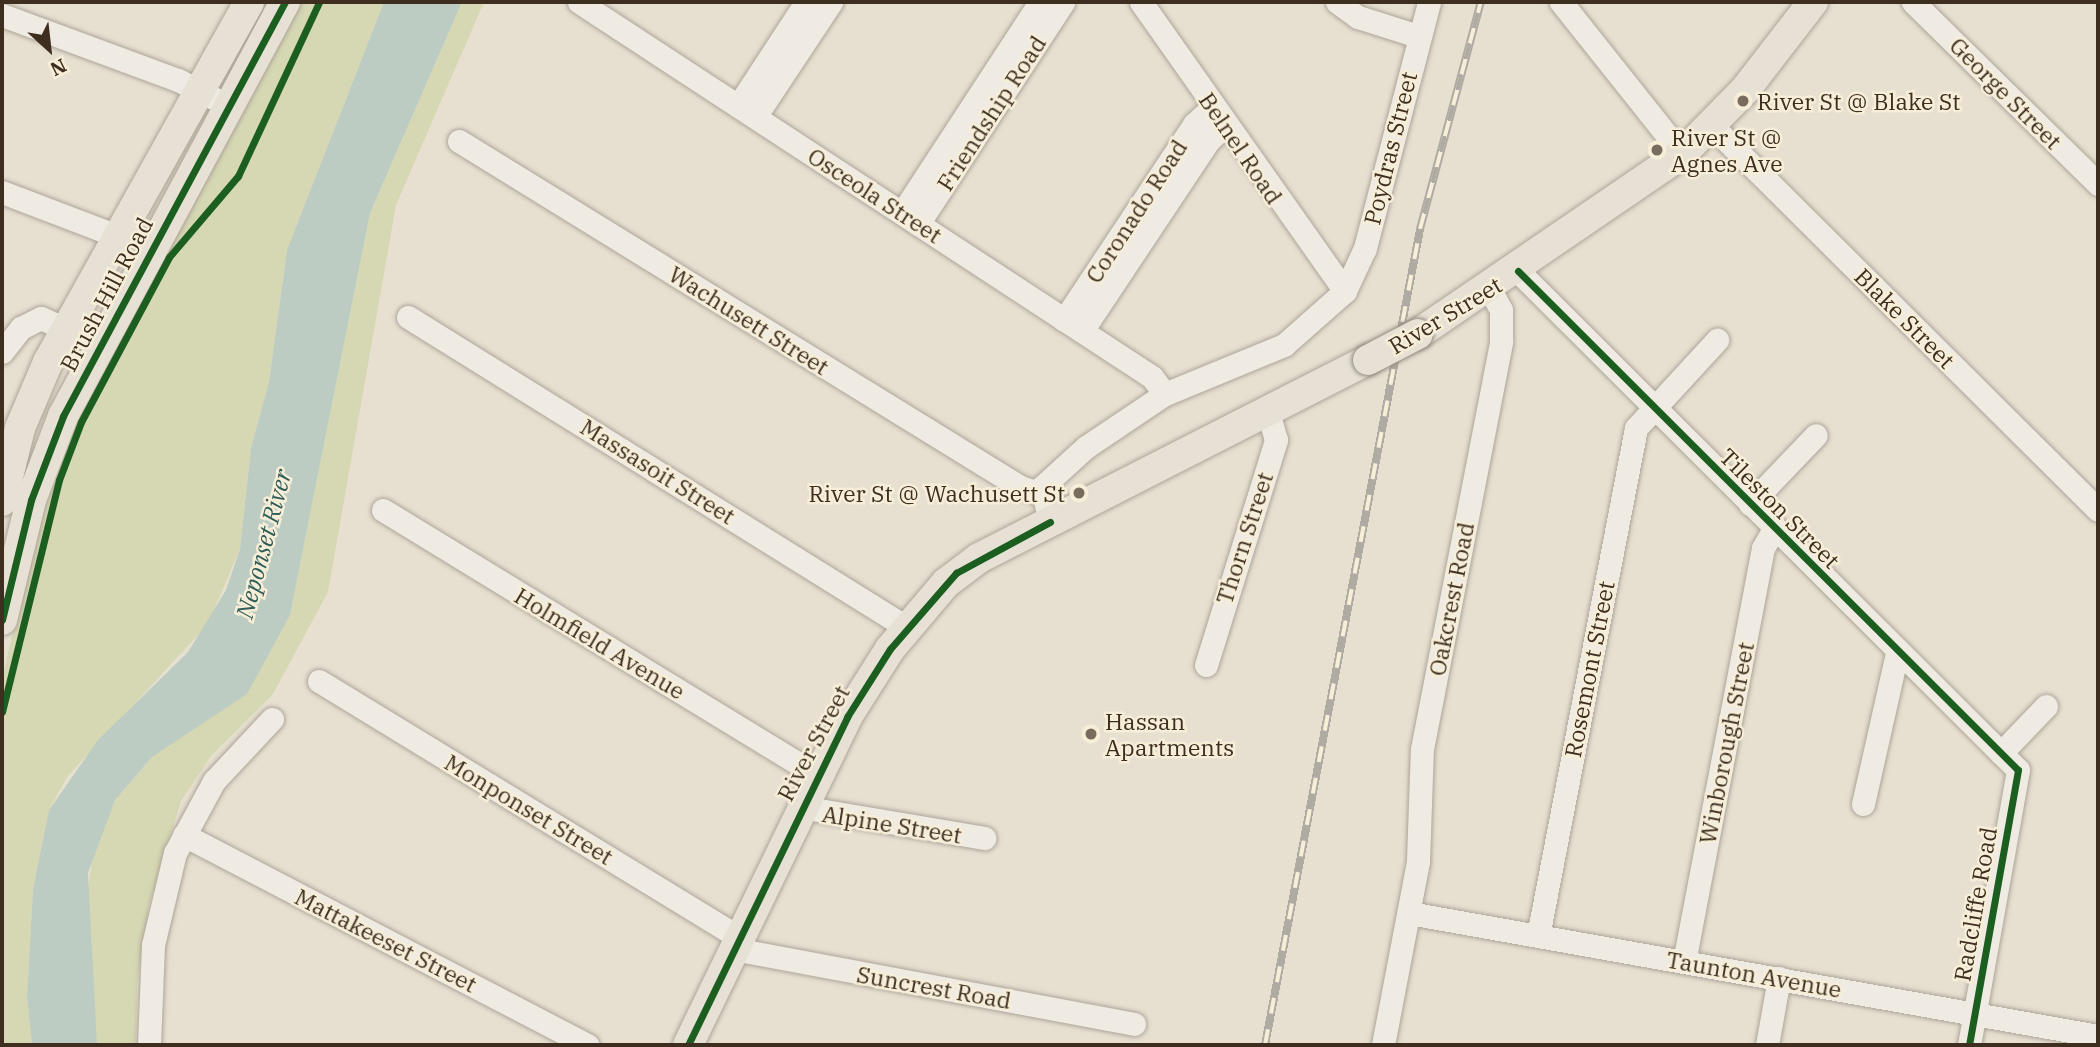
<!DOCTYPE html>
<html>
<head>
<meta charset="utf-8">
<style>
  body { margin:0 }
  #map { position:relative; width:2100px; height:1047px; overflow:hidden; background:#e7e0d1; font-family:"IBM Plex Serif",serif }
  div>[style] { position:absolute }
  .green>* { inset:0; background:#d6d7b3 }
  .water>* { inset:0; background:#bcccc2 }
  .roads { filter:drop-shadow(0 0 2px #ada599) drop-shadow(0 0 2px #ada599) }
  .minor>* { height:23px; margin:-11.5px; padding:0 11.5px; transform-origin:11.5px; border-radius:11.5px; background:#efebe3 }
  .major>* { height:30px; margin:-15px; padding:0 15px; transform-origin:15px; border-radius:15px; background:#e6e1d4 }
  .rail>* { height:8px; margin-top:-4px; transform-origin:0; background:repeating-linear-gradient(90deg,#f7eed8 0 16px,#afaaa2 0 32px); box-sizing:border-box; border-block:2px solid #afaaa2 }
  .bridges { filter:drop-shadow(0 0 2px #928b80) drop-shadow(0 0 2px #928b80) }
  .major-bridge>* { height:30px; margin:-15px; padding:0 15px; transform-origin:15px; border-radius:15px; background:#e6e1d4 }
  .cycleway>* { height:7px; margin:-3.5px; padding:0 3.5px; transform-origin:3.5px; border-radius:3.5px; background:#1b5e20 }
  .dots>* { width:19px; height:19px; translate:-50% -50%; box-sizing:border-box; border:4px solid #f7eed8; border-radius:50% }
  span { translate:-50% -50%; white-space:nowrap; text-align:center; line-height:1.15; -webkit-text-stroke:5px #f7eed8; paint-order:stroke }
  .street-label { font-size:23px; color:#3d2e20 }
  .poi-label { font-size:23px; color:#3d2e20 }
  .left { translate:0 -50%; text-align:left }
  .right { translate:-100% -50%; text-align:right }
  .water-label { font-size:24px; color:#2f5d5a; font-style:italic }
  .frame { position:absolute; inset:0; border:4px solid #3d2e20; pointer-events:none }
  .north { position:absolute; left:14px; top:14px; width:70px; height:70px; -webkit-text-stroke:5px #f7eed8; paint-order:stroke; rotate:153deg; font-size:19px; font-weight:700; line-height:28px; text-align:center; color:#3d2e20 }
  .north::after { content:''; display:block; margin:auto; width:24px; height:32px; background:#3d2e20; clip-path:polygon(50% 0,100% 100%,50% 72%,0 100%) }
</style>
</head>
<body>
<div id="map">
  <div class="green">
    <div style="clip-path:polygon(297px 2px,384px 2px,287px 250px,269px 382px,251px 448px,240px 549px,208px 624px,67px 777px,49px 810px,33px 889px,27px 997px,32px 1045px,2px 1045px,2px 680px,40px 510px,72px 427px)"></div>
    <div style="clip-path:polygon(462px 2px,484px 2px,396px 205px,328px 592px,273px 694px,211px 756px,181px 801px,149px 905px,137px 981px,136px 1045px,97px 1045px,85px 906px,95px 844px,115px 800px,152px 757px,247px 693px,290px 615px,370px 213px)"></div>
  </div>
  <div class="water">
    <div style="clip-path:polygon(384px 2px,462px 2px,370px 213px,290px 615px,247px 694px,152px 757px,115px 800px,88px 873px,97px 1045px,32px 1045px,27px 997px,33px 889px,49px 810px,98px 740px,188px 652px,226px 590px,240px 549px,251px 448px,269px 382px,287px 250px)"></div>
  </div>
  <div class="roads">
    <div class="minor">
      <div style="left:579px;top:2px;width:685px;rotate:33.2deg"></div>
      <div style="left:1152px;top:377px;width:21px;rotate:53deg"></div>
      <div style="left:1141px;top:2px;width:354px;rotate:54.8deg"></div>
      <div style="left:1337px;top:2px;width:26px;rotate:36deg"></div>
      <div style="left:1358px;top:17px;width:63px;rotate:17.6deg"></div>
      <div style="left:1561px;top:2px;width:194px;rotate:51.5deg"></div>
      <div style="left:1913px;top:2px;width:260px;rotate:44.5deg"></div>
      <div style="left:2px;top:15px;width:188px;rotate:20.3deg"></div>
      <div style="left:178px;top:80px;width:57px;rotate:27deg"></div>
      <div style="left:738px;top:106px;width:124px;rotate:-56.8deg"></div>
      <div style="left:755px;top:117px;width:138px;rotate:-56.5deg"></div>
      <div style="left:1712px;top:126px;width:544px;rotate:44.85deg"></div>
      <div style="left:459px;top:141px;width:659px;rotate:31.66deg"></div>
      <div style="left:1020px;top:487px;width:21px;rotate:17deg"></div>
      <div style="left:2px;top:192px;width:123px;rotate:20.9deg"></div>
      <div style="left:902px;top:213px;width:252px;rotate:-56.8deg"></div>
      <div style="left:918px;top:224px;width:265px;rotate:-56.8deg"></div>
      <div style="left:1518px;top:271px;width:706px;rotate:44.94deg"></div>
      <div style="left:2018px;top:770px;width:279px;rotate:100.1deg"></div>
      <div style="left:408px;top:317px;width:587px;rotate:31.9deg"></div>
      <div style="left:1064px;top:320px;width:235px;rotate:-56.4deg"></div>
      <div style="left:1194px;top:124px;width:25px;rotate:-42deg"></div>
      <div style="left:1082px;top:331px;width:228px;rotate:-56.4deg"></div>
      <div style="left:1208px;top:141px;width:23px;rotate:-43deg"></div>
      <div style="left:2px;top:352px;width:31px;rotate:-52deg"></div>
      <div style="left:21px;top:328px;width:22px;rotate:-27deg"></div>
      <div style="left:41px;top:318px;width:65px;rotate:24.6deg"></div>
      <div style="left:1750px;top:504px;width:95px;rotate:-46.3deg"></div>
      <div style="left:383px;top:510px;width:509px;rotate:31.41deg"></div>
      <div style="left:1050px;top:522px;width:36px;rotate:-103deg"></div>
      <div style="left:1042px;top:487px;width:59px;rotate:-42.3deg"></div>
      <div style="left:1086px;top:447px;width:95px;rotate:-33.9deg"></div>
      <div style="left:1165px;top:394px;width:129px;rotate:-22.4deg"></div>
      <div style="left:1284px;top:345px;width:81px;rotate:-41.5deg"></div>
      <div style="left:1345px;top:291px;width:47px;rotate:-65.1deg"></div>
      <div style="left:1365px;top:248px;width:254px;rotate:-75.4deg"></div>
      <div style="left:1206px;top:665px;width:236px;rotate:-72.7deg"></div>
      <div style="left:1276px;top:440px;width:29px;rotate:-106deg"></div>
      <div style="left:319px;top:681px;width:492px;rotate:31.4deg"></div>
      <div style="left:2001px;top:753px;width:65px;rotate:-46.2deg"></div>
      <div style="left:1863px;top:804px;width:155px;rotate:-77.3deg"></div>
      <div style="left:801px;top:807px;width:186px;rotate:9.6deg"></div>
      <div style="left:184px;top:835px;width:455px;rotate:27.5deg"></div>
      <div style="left:1409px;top:913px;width:700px;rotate:10.12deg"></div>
      <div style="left:1538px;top:936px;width:517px;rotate:-79.08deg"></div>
      <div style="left:1636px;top:428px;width:120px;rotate:-47.4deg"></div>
      <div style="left:734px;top:949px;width:407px;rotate:10.6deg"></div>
      <div style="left:1684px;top:962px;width:421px;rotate:-79.2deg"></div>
      <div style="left:1763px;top:548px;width:22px;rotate:-60deg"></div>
      <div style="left:149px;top:1045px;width:100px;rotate:-87.7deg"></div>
      <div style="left:153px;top:945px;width:95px;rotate:-76.6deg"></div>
      <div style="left:175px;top:853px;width:82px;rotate:-61.6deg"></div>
      <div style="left:214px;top:781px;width:85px;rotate:-46.9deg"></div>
      <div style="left:1383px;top:1045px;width:187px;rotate:-79.2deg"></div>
      <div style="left:1418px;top:861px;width:112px;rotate:-88deg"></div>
      <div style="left:1422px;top:749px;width:416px;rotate:-79deg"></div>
      <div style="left:1501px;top:341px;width:31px;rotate:-90deg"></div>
      <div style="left:1501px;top:310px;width:24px;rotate:-118deg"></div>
      <div style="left:1767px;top:1045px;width:68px;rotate:-79.8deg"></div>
    </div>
    <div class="major">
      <div style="left:1418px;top:334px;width:320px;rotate:-34.3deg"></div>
      <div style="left:1682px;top:154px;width:90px;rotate:-45.5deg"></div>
      <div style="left:1745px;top:90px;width:111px;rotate:-52.3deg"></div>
      <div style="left:2px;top:501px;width:75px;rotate:-76.1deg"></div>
      <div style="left:20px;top:428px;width:72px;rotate:-67deg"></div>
      <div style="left:48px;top:362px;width:412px;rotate:-60.8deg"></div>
      <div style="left:2px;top:620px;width:123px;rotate:-76.4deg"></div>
      <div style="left:31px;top:500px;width:90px;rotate:-69.1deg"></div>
      <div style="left:63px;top:416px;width:470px;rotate:-61.8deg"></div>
      <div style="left:688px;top:1045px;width:365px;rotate:-64.1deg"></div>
      <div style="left:847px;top:717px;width:80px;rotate:-57.7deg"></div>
      <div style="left:890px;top:649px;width:87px;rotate:-49.7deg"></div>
      <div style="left:946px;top:583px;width:41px;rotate:-37.1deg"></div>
      <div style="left:979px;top:558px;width:436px;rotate:-27deg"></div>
    </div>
  </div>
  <div class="rail">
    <div style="left:1265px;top:1045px;width:831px;rotate:-79.24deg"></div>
    <div style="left:1420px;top:229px;width:235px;rotate:-75deg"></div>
  </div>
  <div class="bridges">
    <div class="major-bridge">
      <div style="left:1368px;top:360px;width:56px;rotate:-27.5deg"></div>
    </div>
  </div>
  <div class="cycleway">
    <div style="left:1518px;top:271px;width:706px;rotate:44.94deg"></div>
    <div style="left:2018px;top:770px;width:279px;rotate:100.1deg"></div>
    <div style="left:2px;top:620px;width:123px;rotate:-76.4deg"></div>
    <div style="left:31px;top:500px;width:90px;rotate:-69.1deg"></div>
    <div style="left:63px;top:416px;width:470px;rotate:-61.8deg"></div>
    <div style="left:2px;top:712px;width:239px;rotate:-76.2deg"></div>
    <div style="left:59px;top:480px;width:62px;rotate:-69.2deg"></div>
    <div style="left:81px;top:422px;width:187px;rotate:-61.9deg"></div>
    <div style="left:169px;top:257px;width:106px;rotate:-49.6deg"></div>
    <div style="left:238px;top:176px;width:192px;rotate:-65deg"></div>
    <div style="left:688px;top:1045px;width:365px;rotate:-64.1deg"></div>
    <div style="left:847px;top:717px;width:80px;rotate:-57.7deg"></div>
    <div style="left:890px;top:649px;width:101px;rotate:-49deg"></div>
    <div style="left:956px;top:573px;width:107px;rotate:-28.5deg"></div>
  </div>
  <div class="dots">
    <div style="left:1743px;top:101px;background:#786c5e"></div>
    <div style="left:1657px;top:150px;background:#786c5e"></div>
    <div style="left:1079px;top:493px;background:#786c5e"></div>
    <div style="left:1091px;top:734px;background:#786c5e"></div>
  </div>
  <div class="street-label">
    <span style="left:2006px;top:93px;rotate:45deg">George Street</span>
    <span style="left:991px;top:113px;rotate:-57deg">Friendship Road</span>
    <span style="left:1241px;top:148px;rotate:56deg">Belnel Road</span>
    <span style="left:1390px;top:148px;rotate:-76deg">Poydras Street</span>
    <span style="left:875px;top:195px;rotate:33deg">Osceola Street</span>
    <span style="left:1136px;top:211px;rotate:-57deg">Coronado Road</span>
    <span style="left:106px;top:294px;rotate:-62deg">Brush Hill Road</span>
    <span style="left:1445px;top:315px;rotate:-31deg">River Street</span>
    <span style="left:1905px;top:318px;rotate:45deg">Blake Street</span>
    <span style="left:749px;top:320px;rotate:32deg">Wachusett Street</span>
    <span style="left:658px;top:471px;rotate:32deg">Massasoit Street</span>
    <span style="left:1780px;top:508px;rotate:45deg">Tileston Street</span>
    <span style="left:1244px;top:538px;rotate:-72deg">Thorn Street</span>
    <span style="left:1451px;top:599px;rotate:-79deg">Oakcrest Road</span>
    <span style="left:600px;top:643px;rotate:31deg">Holmfield Avenue</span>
    <span style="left:1589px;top:669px;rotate:-79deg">Rosemont Street</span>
    <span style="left:813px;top:743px;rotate:-62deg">River Street</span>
    <span style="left:1726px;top:743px;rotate:-79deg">Winborough Street</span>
    <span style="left:529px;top:809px;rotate:31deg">Monponset Street</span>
    <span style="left:892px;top:824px;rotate:9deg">Alpine Street</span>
    <span style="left:1975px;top:904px;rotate:-80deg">Radcliffe Road</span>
    <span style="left:386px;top:940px;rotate:27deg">Mattakeeset Street</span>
    <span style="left:1754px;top:974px;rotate:10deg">Taunton Avenue</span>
    <span style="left:934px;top:987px;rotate:10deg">Suncrest Road</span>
  </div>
  <div class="poi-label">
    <span class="left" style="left:1757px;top:101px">River St @ Blake St</span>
    <span class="left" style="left:1671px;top:150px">River St @<br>Agnes Ave</span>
    <span class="right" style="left:1065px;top:493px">River St @ Wachusett St</span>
    <span class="left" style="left:1105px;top:734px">Hassan<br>Apartments</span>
  </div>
  <div class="water-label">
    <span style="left:264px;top:544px;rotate:-75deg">Neponset River</span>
  </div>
  <div class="frame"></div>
  <div class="north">N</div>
</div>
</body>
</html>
